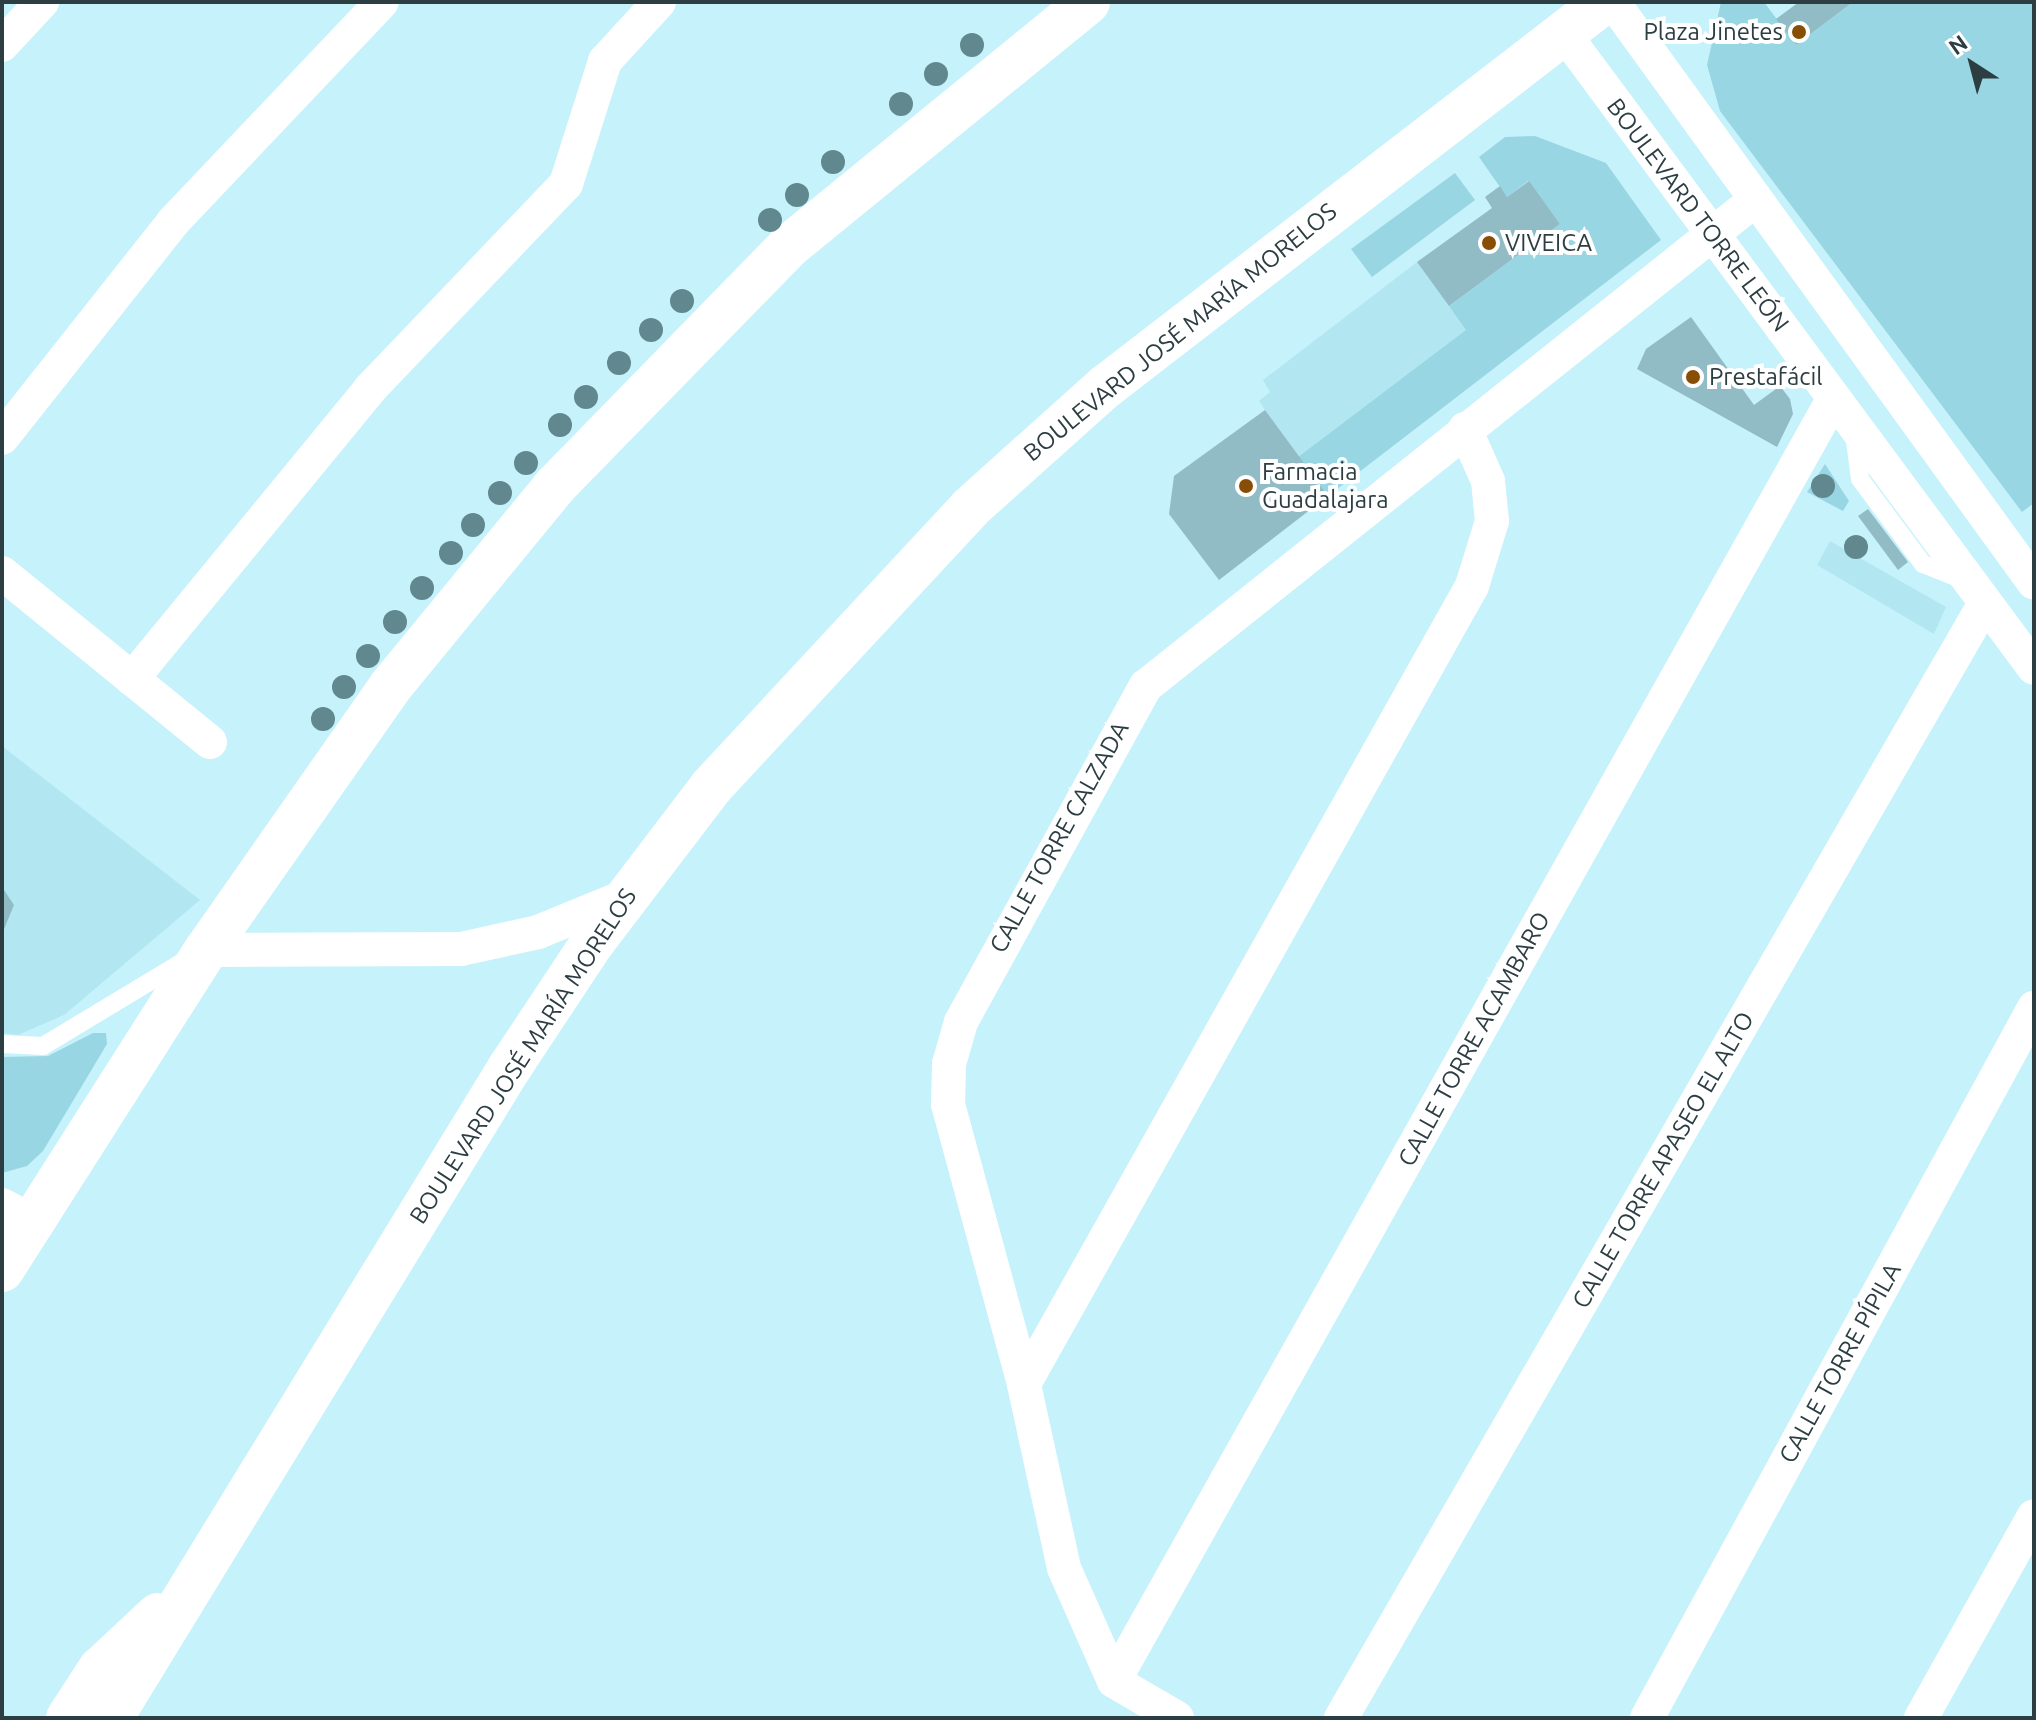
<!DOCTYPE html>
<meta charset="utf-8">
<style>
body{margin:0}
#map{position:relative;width:2036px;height:1720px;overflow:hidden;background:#c6f2fb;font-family:Ubuntu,sans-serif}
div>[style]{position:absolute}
.built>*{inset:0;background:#b2e7f2}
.green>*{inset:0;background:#99d6e4}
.building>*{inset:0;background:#92bcc5}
.lane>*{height:18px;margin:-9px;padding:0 9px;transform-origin:9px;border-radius:9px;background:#fff}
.street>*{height:34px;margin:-17px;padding:0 17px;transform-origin:17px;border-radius:17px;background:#fff}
.secondary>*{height:44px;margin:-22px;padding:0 22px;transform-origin:22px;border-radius:22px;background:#fff}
.trees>*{width:24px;height:24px;margin:-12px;border-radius:50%;background:#61878f}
.dots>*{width:22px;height:22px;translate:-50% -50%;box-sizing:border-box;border:4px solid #fff;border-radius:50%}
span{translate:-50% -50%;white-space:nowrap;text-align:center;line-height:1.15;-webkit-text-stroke:8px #fff;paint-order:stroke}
.poi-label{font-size:24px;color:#2d3e42}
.right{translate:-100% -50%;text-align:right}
.left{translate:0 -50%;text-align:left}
.street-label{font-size:24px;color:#2d3e42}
.frame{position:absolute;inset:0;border:4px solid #2d3e42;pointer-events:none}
.north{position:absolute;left:1932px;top:24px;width:80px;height:80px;-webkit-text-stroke:6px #fff;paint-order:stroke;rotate:324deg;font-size:22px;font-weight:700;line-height:32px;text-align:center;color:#2d3e42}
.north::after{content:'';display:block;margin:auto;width:28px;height:36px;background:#2d3e42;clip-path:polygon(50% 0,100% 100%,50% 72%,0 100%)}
</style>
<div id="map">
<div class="built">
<div style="clip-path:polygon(1417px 262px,1467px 330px,1298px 457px,1259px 401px,1270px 392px,1263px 380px)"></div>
<div style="clip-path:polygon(1830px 541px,1946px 607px,1934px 634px,1817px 565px)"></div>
<div style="clip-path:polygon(2px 746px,200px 900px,64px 1015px,18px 1035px,2px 1033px)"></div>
</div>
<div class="green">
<div style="clip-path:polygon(1721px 2px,1764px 2px,1796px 45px,1853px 2px,2034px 2px,2034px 503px,2022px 512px,1720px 111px,1707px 65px)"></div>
<div style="clip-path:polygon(1535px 136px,1606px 163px,1661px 240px,1328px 496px,1298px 457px,1466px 330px,1449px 306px,1560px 224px,1528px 181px,1507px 197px,1479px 157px,1505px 137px)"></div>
<div style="clip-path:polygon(1455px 173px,1475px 200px,1372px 277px,1351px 249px)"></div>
<div style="clip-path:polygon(1825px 464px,1849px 501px,1843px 511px,1807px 492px)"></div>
<div style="clip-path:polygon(93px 1033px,106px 1033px,107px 1044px,43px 1151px,27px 1166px,2px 1173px,2px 1057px,48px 1056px)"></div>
</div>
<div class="building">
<div style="clip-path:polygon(1799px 2px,1853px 2px,1796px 45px,1776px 19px)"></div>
<div style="clip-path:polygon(1529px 181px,1560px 224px,1449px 306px,1417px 262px,1492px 208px,1485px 197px,1500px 186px,1507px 197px)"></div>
<div style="clip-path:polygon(1691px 317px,1754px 405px,1780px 386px,1790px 399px,1793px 414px,1777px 447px,1637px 369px,1646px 349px)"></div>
<div style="clip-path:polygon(1265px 410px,1328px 496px,1219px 580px,1169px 514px,1174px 476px)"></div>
<div style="clip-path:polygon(1868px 509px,1908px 562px,1898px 570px,1858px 516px)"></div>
<div style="clip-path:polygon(2px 887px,14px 905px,2px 934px)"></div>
</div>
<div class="lane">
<div style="left:1854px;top:433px;width:46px;rotate:82.6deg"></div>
<div style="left:1860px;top:479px;width:106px;rotate:53.5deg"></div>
<div style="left:1923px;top:564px;width:43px;rotate:21.8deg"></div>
<div style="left:2px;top:1044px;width:41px;rotate:2.8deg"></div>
<div style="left:43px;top:1046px;width:174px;rotate:-31.1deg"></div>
</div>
<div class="street">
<div style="left:1613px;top:2px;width:717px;rotate:54.07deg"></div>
<div style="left:1563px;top:32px;width:791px;rotate:53.48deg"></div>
<div style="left:2px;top:45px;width:59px;rotate:-47.1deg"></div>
<div style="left:2px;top:438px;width:275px;rotate:-51.6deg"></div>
<div style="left:173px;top:222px;width:303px;rotate:-46.5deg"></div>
<div style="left:2px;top:573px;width:268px;rotate:39.1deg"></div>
<div style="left:132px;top:679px;width:374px;rotate:-50.6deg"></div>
<div style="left:369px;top:390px;width:285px;rotate:-46.3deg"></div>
<div style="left:566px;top:184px;width:129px;rotate:-72.4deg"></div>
<div style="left:605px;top:61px;width:80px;rotate:-47.5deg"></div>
<div style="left:206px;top:950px;width:255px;rotate:-0.2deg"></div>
<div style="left:461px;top:949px;width:79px;rotate:-12.4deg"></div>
<div style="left:538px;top:932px;width:95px;rotate:-22.2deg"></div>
<div style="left:2px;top:1205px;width:34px;rotate:28deg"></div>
<div style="left:1024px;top:1384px;width:915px;rotate:-60.69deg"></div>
<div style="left:1472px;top:586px;width:68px;rotate:-72.9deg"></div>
<div style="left:1492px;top:521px;width:40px;rotate:-95.7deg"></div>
<div style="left:1488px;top:481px;width:57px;rotate:-113.9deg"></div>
<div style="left:1114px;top:1681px;width:1471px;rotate:-60.7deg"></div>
<div style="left:1177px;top:1718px;width:73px;rotate:-149.6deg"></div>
<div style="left:1114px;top:1681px;width:124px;rotate:-113.9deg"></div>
<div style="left:1064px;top:1568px;width:188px;rotate:-102.3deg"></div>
<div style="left:1024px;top:1384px;width:289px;rotate:-105.2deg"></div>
<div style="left:948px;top:1105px;width:41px;rotate:-88.6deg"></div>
<div style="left:949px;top:1064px;width:44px;rotate:-74.1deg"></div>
<div style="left:961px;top:1022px;width:384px;rotate:-61.2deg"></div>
<div style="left:1146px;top:686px;width:778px;rotate:-38.58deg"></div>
<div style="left:1341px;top:1718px;width:1288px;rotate:-59.99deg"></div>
<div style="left:1647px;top:1718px;width:809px;rotate:-61.41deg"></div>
<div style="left:1921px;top:1718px;width:231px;rotate:-60.8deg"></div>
</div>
<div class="secondary">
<div style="left:2px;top:1270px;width:379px;rotate:-57.5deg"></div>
<div style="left:206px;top:950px;width:321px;rotate:-55deg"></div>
<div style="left:390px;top:687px;width:261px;rotate:-50.6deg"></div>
<div style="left:556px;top:485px;width:332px;rotate:-45.7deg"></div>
<div style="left:788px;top:247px;width:387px;rotate:-39.2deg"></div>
<div style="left:68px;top:1718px;width:59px;rotate:-56.9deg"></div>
<div style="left:100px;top:1669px;width:79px;rotate:-43deg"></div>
<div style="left:111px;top:1718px;width:764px;rotate:-58.5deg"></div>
<div style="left:510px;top:1067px;width:145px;rotate:-56.5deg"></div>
<div style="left:590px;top:946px;width:200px;rotate:-52.7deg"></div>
<div style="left:711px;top:787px;width:381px;rotate:-47.1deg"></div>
<div style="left:970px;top:508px;width:181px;rotate:-41.9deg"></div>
<div style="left:1105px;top:387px;width:630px;rotate:-37.65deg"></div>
</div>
<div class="trees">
<div style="left:972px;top:45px"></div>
<div style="left:936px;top:74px"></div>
<div style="left:901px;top:104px"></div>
<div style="left:833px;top:162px"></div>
<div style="left:797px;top:195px"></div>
<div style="left:770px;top:220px"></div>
<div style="left:682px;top:301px"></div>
<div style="left:651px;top:330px"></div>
<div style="left:619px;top:363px"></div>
<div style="left:586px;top:397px"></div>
<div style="left:560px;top:425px"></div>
<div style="left:526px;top:463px"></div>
<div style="left:1823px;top:486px"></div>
<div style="left:500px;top:493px"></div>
<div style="left:473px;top:525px"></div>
<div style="left:1856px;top:547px"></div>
<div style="left:451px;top:553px"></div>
<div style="left:422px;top:588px"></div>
<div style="left:395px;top:622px"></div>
<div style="left:368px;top:656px"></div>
<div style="left:344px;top:687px"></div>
<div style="left:323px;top:719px"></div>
</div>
<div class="dots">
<div style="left:1799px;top:32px;background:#884e05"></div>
<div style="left:1489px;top:243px;background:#884e05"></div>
<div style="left:1693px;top:377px;background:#884e05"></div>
<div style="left:1246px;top:486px;background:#884e05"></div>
</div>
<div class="poi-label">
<span class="right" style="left:1783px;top:32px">Plaza Jinetes</span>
<span class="left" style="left:1505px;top:243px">VIVEICA</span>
<span class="left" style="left:1709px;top:377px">Prestafácil</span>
<span class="left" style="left:1262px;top:486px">Farmacia<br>Guadalajara</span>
</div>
<div class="street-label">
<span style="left:1698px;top:215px;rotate:53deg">BOULEVARD TORRE LEÓN</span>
<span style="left:1180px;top:332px;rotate:-39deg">BOULEVARD JOSÉ MARÍA MORELOS</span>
<span style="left:1059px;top:837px;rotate:-61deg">CALLE TORRE CALZADA</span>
<span style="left:1474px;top:1039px;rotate:-61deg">CALLE TORRE ACAMBARO</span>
<span style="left:523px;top:1056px;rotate:-57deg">BOULEVARD JOSÉ MARÍA MORELOS</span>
<span style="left:1663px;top:1160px;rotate:-60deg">CALLE TORRE APASEO EL ALTO</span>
<span style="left:1840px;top:1363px;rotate:-61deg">CALLE TORRE PÍPILA</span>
</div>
<div class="frame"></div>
<div class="north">N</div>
</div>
